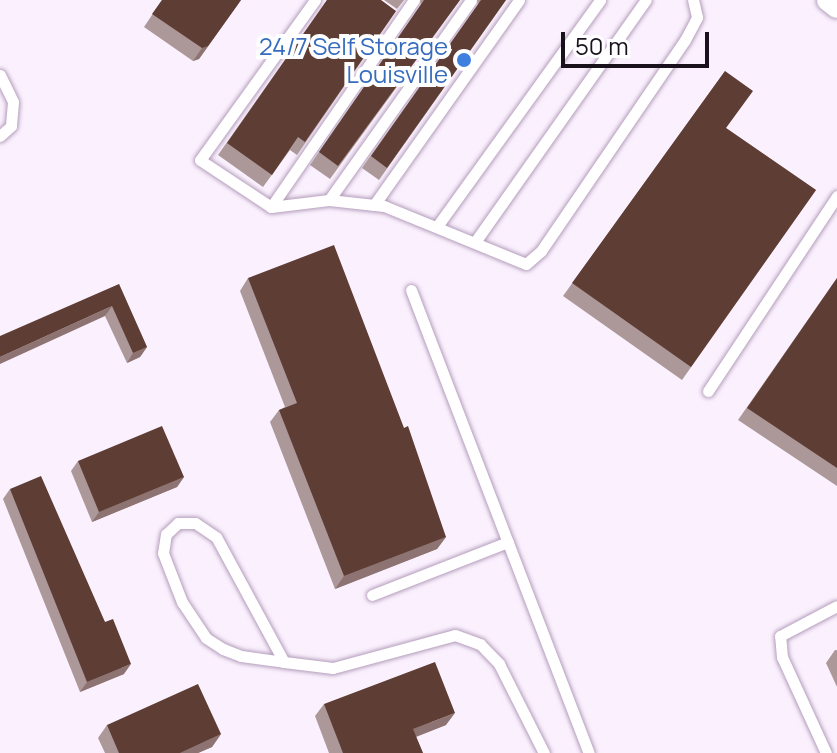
<!DOCTYPE html>
<style>
body{margin:0}
#map{position:relative;width:837px;height:753px;overflow:hidden;background:#fbf1fe;font-family:Manrope,sans-serif}
div>[style]{position:absolute}
.roads{filter:drop-shadow(0 0 2px #b49dbb) drop-shadow(0 0 2px #b49dbb)}
.lane>*{height:11px;margin:-5.5px;padding:0 5.5px;transform-origin:5.5px;border-radius:5.5px;background:#fff}
.street>*{height:22px;margin:-11px;padding:0 11px;transform-origin:11px;border-radius:11px;background:#fff}
.wall>*{inset:0;background:#ac9799}
.shaded-wall>*{inset:0;background:#8d7371}
.building>*{inset:0;background:#5e3d34}
.dots>*{width:22px;height:22px;translate:-50% -50%;box-sizing:border-box;border:4px solid #fff;border-radius:50%}
span{translate:-50% -50%;white-space:nowrap;text-align:center;line-height:1.15;-webkit-text-stroke:8px #fff;paint-order:stroke}
.shop-label{font-size:24px;color:#366cbe}
.right{translate:-100% -50%;text-align:right}
.scale{position:absolute;left:561px;top:32px;width:148px;height:36px;box-sizing:border-box;border:4px solid #19111c;border-top:0;padding-left:10px;font-size:24px;line-height:28px;white-space:nowrap;color:#19111c;-webkit-text-stroke:6px #fff;paint-order:stroke}
</style>
<div id="map">
<div class="roads">
<div class="lane">
<div style="left:315px;top:0;width:197px;rotate:125.7deg"></div>
<div style="left:200px;top:160px;width:85px;rotate:33.5deg"></div>
<div style="left:271px;top:207px;width:252px;rotate:-55.4deg"></div>
<div style="left:0;top:75px;width:30px;rotate:64deg"></div>
<div style="left:13px;top:102px;width:24px;rotate:95deg"></div>
<div style="left:11px;top:126px;width:15px;rotate:138deg"></div>
<div style="left:329px;top:200px;width:245px;rotate:-54.6deg"></div>
<div style="left:374px;top:205px;width:251px;rotate:-54.7deg"></div>
<div style="left:271px;top:207px;width:58px;rotate:-6.9deg"></div>
<div style="left:329px;top:200px;width:55px;rotate:6.2deg"></div>
<div style="left:384px;top:206px;width:153px;rotate:22.2deg"></div>
<div style="left:526px;top:264px;width:20px;rotate:-41deg"></div>
<div style="left:541px;top:251px;width:255px;rotate:-55.7deg"></div>
<div style="left:685px;top:40px;width:26px;rotate:-62deg"></div>
<div style="left:697px;top:17px;width:17px;rotate:-103deg"></div>
<div style="left:438px;top:225px;width:277px;rotate:-54.2deg"></div>
<div style="left:475px;top:242px;width:296px;rotate:-54.8deg"></div>
<div style="left:411px;top:290px;width:496px;rotate:69deg"></div>
<div style="left:708px;top:391px;width:234px;rotate:-56.5deg"></div>
<div style="left:372px;top:595px;width:146px;rotate:-21.3deg"></div>
<div style="left:284px;top:662px;width:142px;rotate:-118.5deg"></div>
<div style="left:216px;top:537px;width:25px;rotate:-146deg"></div>
<div style="left:195px;top:523px;width:17px;rotate:180deg"></div>
<div style="left:178px;top:523px;width:16px;rotate:137deg"></div>
<div style="left:166px;top:534px;width:19px;rotate:99deg"></div>
<div style="left:163px;top:553px;width:53px;rotate:68.8deg"></div>
<div style="left:182px;top:602px;width:43px;rotate:56.3deg"></div>
<div style="left:206px;top:638px;width:20px;rotate:33deg"></div>
<div style="left:223px;top:649px;width:19px;rotate:21deg"></div>
<div style="left:241px;top:656px;width:43px;rotate:7.9deg"></div>
<div style="left:284px;top:662px;width:49px;rotate:7deg"></div>
<div style="left:333px;top:668px;width:126px;rotate:-15.1deg"></div>
<div style="left:455px;top:635px;width:27px;rotate:20deg"></div>
<div style="left:480px;top:644px;width:28px;rotate:46deg"></div>
<div style="left:499px;top:664px;width:100px;rotate:63.2deg"></div>
<div style="left:826px;top:753px;width:106px;rotate:-114.6deg"></div>
<div style="left:782px;top:657px;width:21px;rotate:-95deg"></div>
<div style="left:780px;top:636px;width:64px;rotate:-27.8deg"></div>
</div>
<div class="street">
<div style="left:828px;top:0;width:11px;rotate:38deg"></div>
</div>
</div>
<div class="wall">
<div style="clip-path:polygon(162px 0,241px 0,199px 59px,193px 61px,144px 27px)"></div>
<div style="clip-path:polygon(327px 0,396px 11px,297px 155px,290px 150px,263px 187px,218px 155px)"></div>
<div style="clip-path:polygon(384px 0,404px 0,397px 9px)"></div>
<div style="clip-path:polygon(420px 0,460px 0,330px 179px,310px 165px,421px 5px)"></div>
<div style="clip-path:polygon(477px 0,506px 0,379px 180px,362px 168px,478px 5px)"></div>
<div style="clip-path:polygon(725px 71px,726px 128px,816px 190px,682px 380px,563px 296px)"></div>
<div style="clip-path:polygon(248px 278px,446px 537px,437px 549px,335px 589px,270px 422px,279px 410px,285px 407px,240px 291px)"></div>
<div style="clip-path:polygon(837px 278px,837px 486px,738px 420px)"></div>
<div style="clip-path:polygon(119px 284px,147px 347px,140px 357px,127px 363px,105px 316px)"></div>
<div style="clip-path:polygon(78px 461px,184px 477px,177px 487px,92px 522px,71px 471px)"></div>
<div style="clip-path:polygon(10px 489px,105px 622px,124px 674px,80px 692px,3px 499px)"></div>
<div style="clip-path:polygon(835px 650px,837px 650px,837px 687px,826px 663px)"></div>
<div style="clip-path:polygon(324px 704px,446px 725px,416px 737px,423px 753px,329px 753px,315px 716px)"></div>
<div style="clip-path:polygon(107px 725px,221px 734px,212px 747px,198px 753px,105px 753px,98px 738px)"></div>
</div>
<div class="shaded-wall">
<div style="clip-path:polygon(241px 0,199px 59px,193px 61px,202px 48px)"></div>
<div style="clip-path:polygon(112px 306px,105px 316px,0 364px,0 357px)"></div>
<div style="clip-path:polygon(147px 347px,140px 357px,127px 363px,133px 353px)"></div>
<div style="clip-path:polygon(184px 477px,177px 487px,92px 522px,99px 512px)"></div>
<div style="clip-path:polygon(446px 537px,437px 549px,335px 589px,344px 576px)"></div>
<div style="clip-path:polygon(131px 664px,124px 674px,80px 692px,87px 682px)"></div>
<div style="clip-path:polygon(455px 713px,446px 725px,405px 741px,413px 729px)"></div>
<div style="clip-path:polygon(221px 734px,212px 747px,198px 753px,180px 753px)"></div>
</div>
<div class="building">
<div style="clip-path:polygon(162px 0,241px 0,208px 46px,202px 48px,152px 14px)"></div>
<div style="clip-path:polygon(327px 0,381px 0,396px 11px,305px 142px,298px 137px,272px 175px,227px 143px)"></div>
<div style="clip-path:polygon(424px 0,460px 0,338px 166px,319px 152px)"></div>
<div style="clip-path:polygon(481px 0,506px 0,387px 168px,371px 156px)"></div>
<div style="clip-path:polygon(725px 71px,753px 91px,726px 128px,816px 190px,691px 367px,572px 283px)"></div>
<div style="clip-path:polygon(334px 245px,404px 428px,408px 426px,446px 537px,344px 576px,279px 410px,297px 403px,248px 278px)"></div>
<div style="clip-path:polygon(837px 278px,837px 468px,747px 408px)"></div>
<div style="clip-path:polygon(119px 284px,147px 347px,133px 353px,112px 306px,0 357px,0 336px)"></div>
<div style="clip-path:polygon(162px 426px,184px 477px,99px 512px,78px 461px)"></div>
<div style="clip-path:polygon(41px 476px,105px 622px,113px 619px,131px 664px,87px 682px,10px 489px)"></div>
<div style="clip-path:polygon(435px 662px,455px 713px,413px 729px,423px 753px,343px 753px,324px 704px)"></div>
<div style="clip-path:polygon(198px 684px,221px 734px,180px 753px,119px 753px,107px 725px)"></div>
</div>
<div class="dots">
<div style="left:464px;top:60px;background:#3f7fe0"></div>
</div>
<div class="shop-label">
<span class="right" style="left:448px;top:60px">24/7 Self Storage<br>Louisville</span>
</div>
<div class="scale">50 m</div>
</div>
